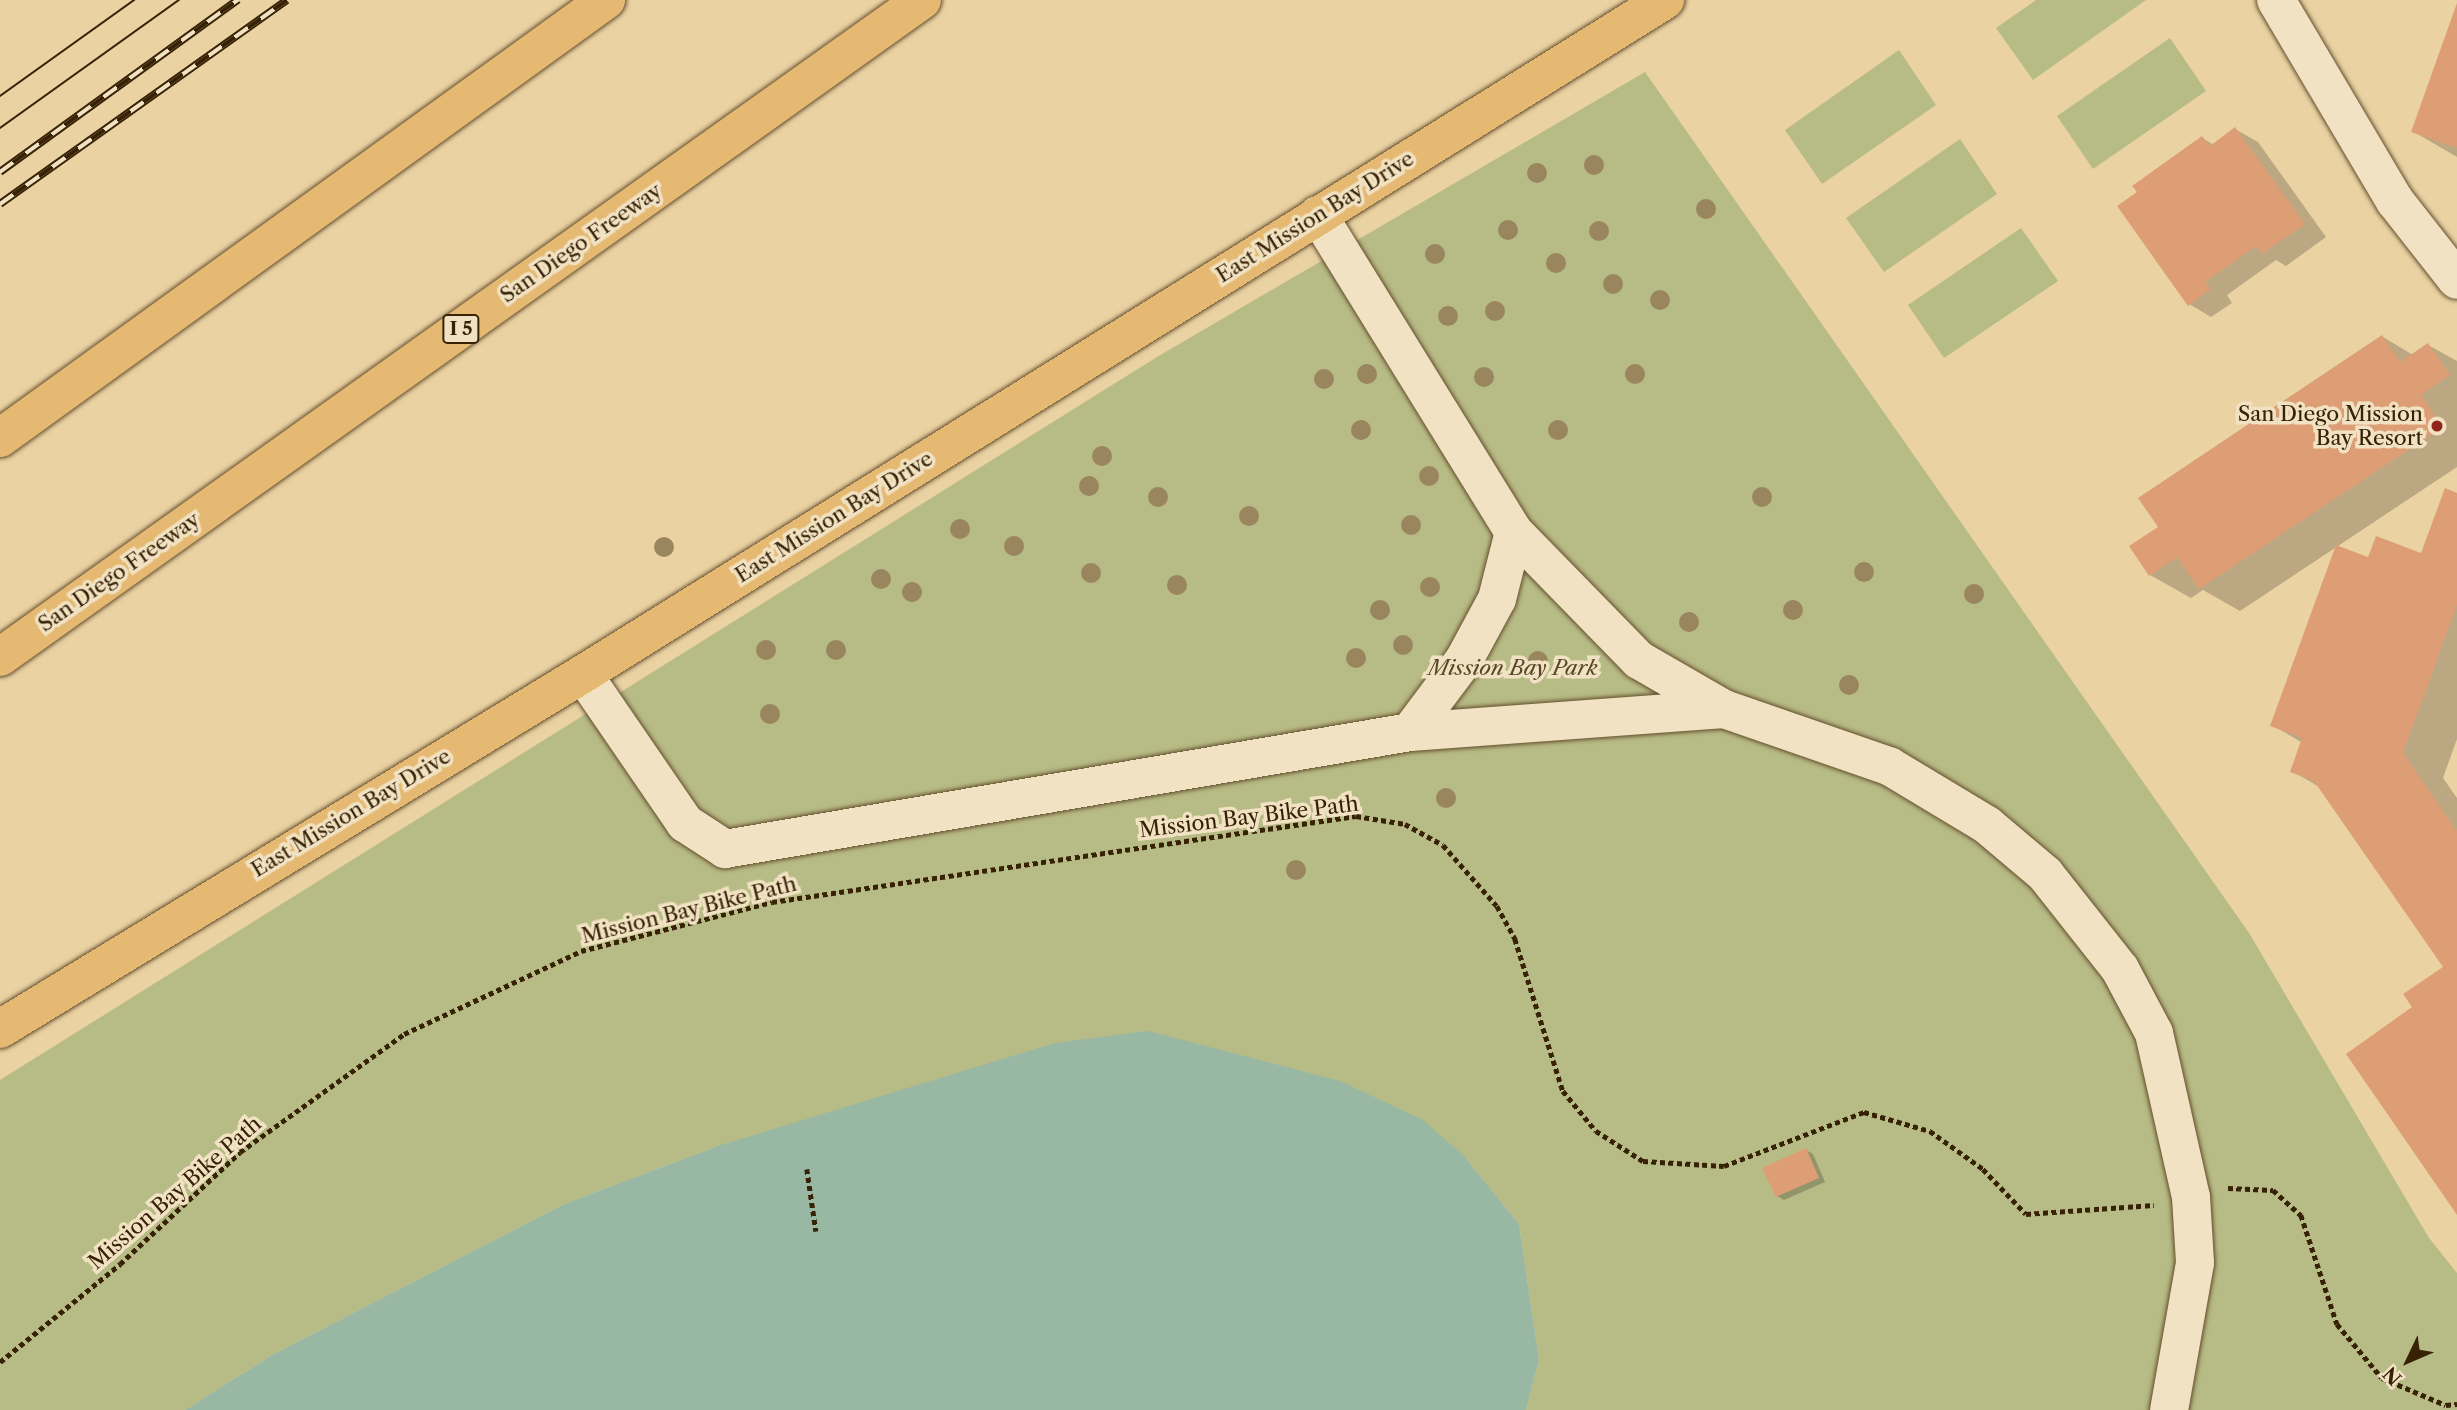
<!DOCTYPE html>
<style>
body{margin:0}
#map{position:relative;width:2457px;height:1410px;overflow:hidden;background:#ead2a3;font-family:"Libre Caslon Text",serif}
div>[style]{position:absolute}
.green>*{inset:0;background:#b7bb85}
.water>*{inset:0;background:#98b8a3}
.shadow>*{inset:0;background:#0003}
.building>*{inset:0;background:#dd9e76}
.path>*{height:4.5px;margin-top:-2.25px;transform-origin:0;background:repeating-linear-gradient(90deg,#372206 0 5px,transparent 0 8.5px)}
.roads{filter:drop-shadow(0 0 2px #644e2d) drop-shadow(0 0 2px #644e2d)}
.minor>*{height:38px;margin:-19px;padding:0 19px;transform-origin:19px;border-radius:19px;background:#f1e2c3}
.major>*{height:38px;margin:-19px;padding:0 19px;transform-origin:19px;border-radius:19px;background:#e5b972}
.highway>*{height:38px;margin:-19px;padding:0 19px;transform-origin:19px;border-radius:19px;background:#e5b972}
.tram>*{height:2px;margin:-1px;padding:0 1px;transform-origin:1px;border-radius:1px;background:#372206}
.rail>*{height:8px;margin-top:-4px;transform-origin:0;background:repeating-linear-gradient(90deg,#f1e2c3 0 16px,#372206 0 32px);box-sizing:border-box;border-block:2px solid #372206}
.trees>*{width:20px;height:20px;margin:-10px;border-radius:50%;background:#99865e}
.dots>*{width:19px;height:19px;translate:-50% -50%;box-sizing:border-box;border:4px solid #f1e2c3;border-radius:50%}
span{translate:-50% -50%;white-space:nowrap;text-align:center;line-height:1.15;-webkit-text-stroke:7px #f1e2c3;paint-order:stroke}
.shield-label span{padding:2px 5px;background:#f1e2c3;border:2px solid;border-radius:5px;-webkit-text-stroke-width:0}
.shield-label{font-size:19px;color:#372206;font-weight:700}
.street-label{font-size:21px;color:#372206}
.poi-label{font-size:21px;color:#372206}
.right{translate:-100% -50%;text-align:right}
.park-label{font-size:21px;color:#574826;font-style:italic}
.north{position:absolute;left:2373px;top:1326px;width:70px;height:70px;-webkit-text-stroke:5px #f1e2c3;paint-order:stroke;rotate:226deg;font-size:19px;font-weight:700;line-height:28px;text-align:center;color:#372206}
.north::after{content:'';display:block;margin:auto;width:24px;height:32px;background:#372206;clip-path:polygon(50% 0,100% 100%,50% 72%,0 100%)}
</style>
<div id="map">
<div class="green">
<div style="clip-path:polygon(2036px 0,2146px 0,2033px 80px,1996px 28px)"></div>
<div style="clip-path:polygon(2170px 38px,2206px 91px,2093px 169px,2057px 116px)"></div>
<div style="clip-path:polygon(1899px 50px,1936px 105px,1822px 184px,1785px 130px)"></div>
<div style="clip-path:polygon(1645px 72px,2249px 933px,2429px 1238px,2457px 1273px,2457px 1410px,1526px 1410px,1539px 1360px,1519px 1224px,1465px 1157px,718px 1146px,564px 1204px,272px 1355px,185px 1410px,0 1410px,0 1080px,1157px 357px)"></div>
<div style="clip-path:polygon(1960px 139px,1997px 194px,1884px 272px,1846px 218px)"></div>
<div style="clip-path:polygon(2021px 228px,2058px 281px,1944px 358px,1908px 305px)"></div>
</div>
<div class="water">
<div style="clip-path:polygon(1148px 1031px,1340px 1081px,1423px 1120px,1465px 1157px,1519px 1224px,1539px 1360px,1526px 1410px,185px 1410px,272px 1355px,564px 1204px,718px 1146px,1055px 1043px)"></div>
</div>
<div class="shadow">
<div style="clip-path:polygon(2457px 7px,2457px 157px,2414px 132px)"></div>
<div style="clip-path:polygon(2235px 129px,2258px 142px,2326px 237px,2286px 266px,2276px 260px,2227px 295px,2232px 303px,2211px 317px,2189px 304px,2139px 193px,2202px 138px,2214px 145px)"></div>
<div style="clip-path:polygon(2383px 337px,2413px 355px,2428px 345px,2457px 361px,2457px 467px,2240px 611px,2203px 590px,2191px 598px,2150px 575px,2160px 527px)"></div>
<div style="clip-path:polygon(2457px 494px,2457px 739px,2443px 778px,2457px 798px,2457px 1212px,2415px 1008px,2446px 967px,2321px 788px,2292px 771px,2303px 743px,2272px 725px,2369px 559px,2423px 555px)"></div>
<div style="clip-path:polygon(1806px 1150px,1813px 1154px,1825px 1182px,1784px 1200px,1777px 1196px)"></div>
</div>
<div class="building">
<div style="clip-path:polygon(2457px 3px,2457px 148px,2411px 132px)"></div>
<div style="clip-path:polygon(2235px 127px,2305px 224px,2262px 254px,2256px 246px,2205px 282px,2211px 289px,2188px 306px,2117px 206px,2137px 192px,2132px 186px,2202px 136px,2210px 146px)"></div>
<div style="clip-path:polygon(2382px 335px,2400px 362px,2428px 343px,2450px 375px,2421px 395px,2443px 427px,2199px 589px,2177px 557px,2149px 576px,2129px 546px,2158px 527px,2138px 498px)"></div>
<div style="clip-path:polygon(2445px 488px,2457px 493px,2457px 605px,2403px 753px,2457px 831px,2457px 1215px,2346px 1054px,2412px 1007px,2403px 994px,2443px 967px,2314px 781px,2290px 772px,2302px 738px,2270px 726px,2336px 545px,2368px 557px,2376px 536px,2421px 553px)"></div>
<div style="clip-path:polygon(1806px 1148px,1819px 1178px,1776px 1197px,1762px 1168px)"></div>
</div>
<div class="path">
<div style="left:807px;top:1169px;width:63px;rotate:81.7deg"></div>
<div style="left:2228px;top:1188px;width:45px;rotate:2.5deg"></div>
<div style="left:2273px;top:1190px;width:38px;rotate:42deg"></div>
<div style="left:2301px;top:1215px;width:115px;rotate:71.7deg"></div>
<div style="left:2337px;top:1324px;width:70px;rotate:50.2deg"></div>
<div style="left:2382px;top:1378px;width:69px;rotate:22.9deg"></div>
<div style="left:2446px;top:1405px;width:11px;rotate:-5deg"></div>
<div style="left:0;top:1362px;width:155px;rotate:-39.2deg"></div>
<div style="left:120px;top:1264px;width:164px;rotate:-43deg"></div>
<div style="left:240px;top:1152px;width:202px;rotate:-35.7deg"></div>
<div style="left:404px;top:1034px;width:195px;rotate:-25.1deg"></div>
<div style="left:581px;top:951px;width:197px;rotate:-14.4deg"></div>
<div style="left:772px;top:902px;width:590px;rotate:-8.38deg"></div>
<div style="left:1356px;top:816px;width:50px;rotate:9.3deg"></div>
<div style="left:1405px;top:824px;width:43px;rotate:28.9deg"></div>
<div style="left:1443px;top:845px;width:81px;rotate:48.5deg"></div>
<div style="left:1497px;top:906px;width:38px;rotate:61deg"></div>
<div style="left:1515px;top:939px;width:159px;rotate:72.5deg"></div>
<div style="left:1563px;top:1091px;width:52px;rotate:50.5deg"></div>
<div style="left:1596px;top:1131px;width:56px;rotate:32.6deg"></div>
<div style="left:1643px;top:1161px;width:81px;rotate:3.5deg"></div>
<div style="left:1724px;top:1166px;width:150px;rotate:-21.1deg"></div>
<div style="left:1864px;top:1112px;width:69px;rotate:16.1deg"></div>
<div style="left:1930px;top:1131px;width:65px;rotate:35.6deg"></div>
<div style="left:1983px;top:1169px;width:62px;rotate:46.3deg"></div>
<div style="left:2026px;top:1214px;width:128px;rotate:-4deg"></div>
</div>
<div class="roads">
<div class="minor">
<div style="left:2276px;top:0;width:234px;rotate:59.4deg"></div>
<div style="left:2395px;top:201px;width:100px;rotate:51.9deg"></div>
<div style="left:1318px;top:215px;width:373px;rotate:58.3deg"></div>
<div style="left:1514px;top:532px;width:179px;rotate:45.7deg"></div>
<div style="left:1639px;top:660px;width:98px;rotate:30deg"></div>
<div style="left:1724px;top:709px;width:175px;rotate:19.1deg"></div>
<div style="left:1889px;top:766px;width:114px;rotate:31deg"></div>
<div style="left:1987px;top:825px;width:76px;rotate:40.2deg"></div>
<div style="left:2045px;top:874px;width:121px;rotate:51.7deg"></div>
<div style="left:2120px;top:969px;width:72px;rotate:62deg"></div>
<div style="left:2154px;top:1033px;width:168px;rotate:77.3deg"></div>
<div style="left:2191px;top:1197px;width:66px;rotate:86.5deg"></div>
<div style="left:2195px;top:1263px;width:149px;rotate:100deg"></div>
<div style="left:583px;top:674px;width:181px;rotate:55.6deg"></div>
<div style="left:685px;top:823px;width:48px;rotate:33deg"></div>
<div style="left:725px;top:849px;width:695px;rotate:-9.69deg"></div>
<div style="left:1410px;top:732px;width:315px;rotate:-4.2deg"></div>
<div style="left:1410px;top:732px;width:90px;rotate:-53.1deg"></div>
<div style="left:1464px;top:660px;width:69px;rotate:-61.6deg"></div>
<div style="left:1497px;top:599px;width:69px;rotate:-75.8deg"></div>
</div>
<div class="major">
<div style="left:0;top:1029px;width:683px;rotate:-31.34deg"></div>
<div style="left:583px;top:674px;width:1275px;rotate:-31.92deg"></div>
</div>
<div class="highway">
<div style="left:0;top:438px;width:748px;rotate:-35.86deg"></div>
<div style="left:0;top:657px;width:1132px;rotate:-35.47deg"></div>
</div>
</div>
<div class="tram">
<div style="left:0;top:96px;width:165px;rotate:-35.6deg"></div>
<div style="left:0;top:128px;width:220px;rotate:-35.6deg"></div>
</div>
<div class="rail">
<div style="left:0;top:172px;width:294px;rotate:-35.9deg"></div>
<div style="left:0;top:204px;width:352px;rotate:-35.4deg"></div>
</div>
<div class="trees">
<div style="left:1594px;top:165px"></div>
<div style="left:1537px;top:173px"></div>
<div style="left:1706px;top:209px"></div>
<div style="left:1508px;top:230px"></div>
<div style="left:1599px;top:231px"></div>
<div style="left:1435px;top:254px"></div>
<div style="left:1556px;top:263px"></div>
<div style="left:1613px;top:284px"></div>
<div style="left:1660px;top:300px"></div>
<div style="left:1495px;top:311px"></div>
<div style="left:1448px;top:316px"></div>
<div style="left:1367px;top:374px"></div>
<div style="left:1635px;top:374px"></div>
<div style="left:1484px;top:377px"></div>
<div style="left:1324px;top:379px"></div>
<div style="left:1361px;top:430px"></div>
<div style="left:1558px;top:430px"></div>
<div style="left:1102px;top:456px"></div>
<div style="left:1429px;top:476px"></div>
<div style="left:1089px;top:486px"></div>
<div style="left:1158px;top:497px"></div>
<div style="left:1762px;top:497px"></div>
<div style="left:1249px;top:516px"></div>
<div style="left:1411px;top:525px"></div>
<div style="left:960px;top:529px"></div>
<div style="left:1014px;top:546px"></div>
<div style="left:664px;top:547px"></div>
<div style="left:1864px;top:572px"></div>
<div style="left:1091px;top:573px"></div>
<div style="left:881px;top:579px"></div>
<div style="left:1177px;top:585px"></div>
<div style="left:1430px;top:587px"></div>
<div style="left:912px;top:592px"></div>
<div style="left:1974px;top:594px"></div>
<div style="left:1380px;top:610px"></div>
<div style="left:1793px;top:610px"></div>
<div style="left:1689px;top:622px"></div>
<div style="left:1403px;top:645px"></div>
<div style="left:766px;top:650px"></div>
<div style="left:836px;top:650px"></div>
<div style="left:1356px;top:658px"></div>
<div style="left:1538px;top:661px"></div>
<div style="left:1849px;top:685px"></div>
<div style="left:770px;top:714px"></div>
<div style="left:1446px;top:798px"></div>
<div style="left:1296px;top:870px"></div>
</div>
<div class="dots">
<div style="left:2437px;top:426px;background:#8f2418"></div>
</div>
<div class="shield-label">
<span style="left:461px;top:329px">I 5</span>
</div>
<div class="street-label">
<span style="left:1315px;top:217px;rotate:-32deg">East Mission Bay Drive</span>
<span style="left:581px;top:243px;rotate:-35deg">San Diego Freeway</span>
<span style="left:834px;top:517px;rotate:-32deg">East Mission Bay Drive</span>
<span style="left:119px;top:572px;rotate:-35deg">San Diego Freeway</span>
<span style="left:351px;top:813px;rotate:-31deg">East Mission Bay Drive</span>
<span style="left:1249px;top:817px;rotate:-7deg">Mission Bay Bike Path</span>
<span style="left:689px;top:910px;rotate:-14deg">Mission Bay Bike Path</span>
<span style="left:175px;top:1193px;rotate:-41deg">Mission Bay Bike Path</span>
</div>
<div class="poi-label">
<span class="right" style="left:2423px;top:426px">San Diego Mission<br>Bay Resort</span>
</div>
<div class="park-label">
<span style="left:1513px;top:668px">Mission Bay Park</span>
</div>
<div class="north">N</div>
</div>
